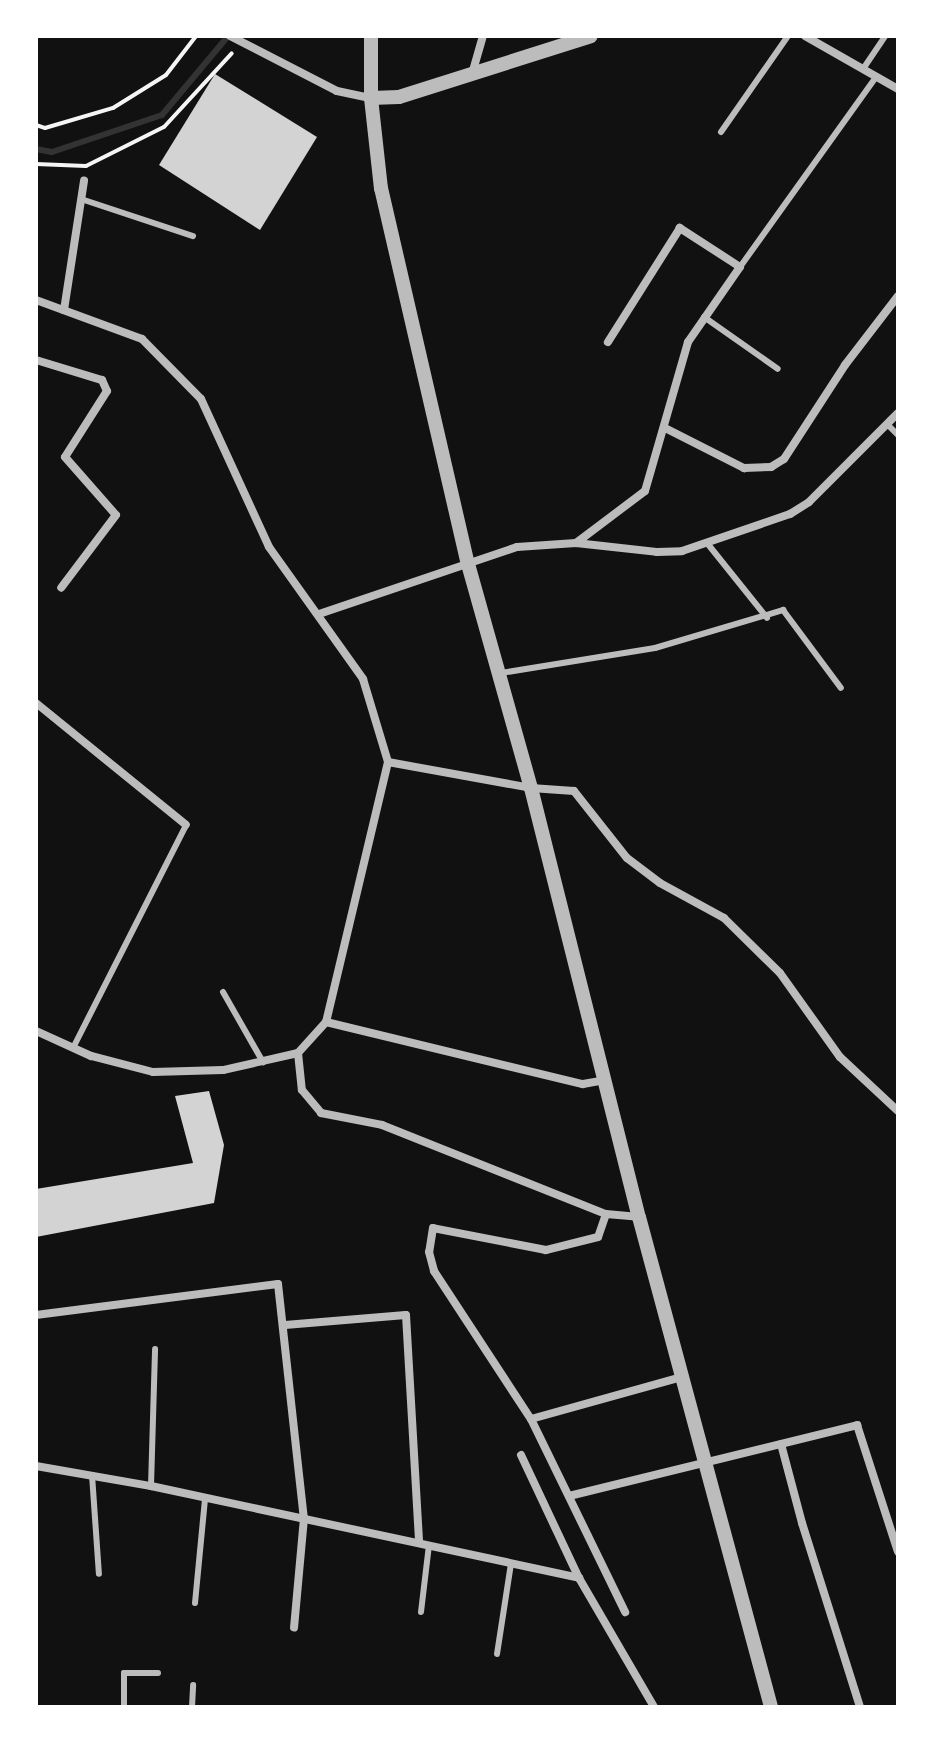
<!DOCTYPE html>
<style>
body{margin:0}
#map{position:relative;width:934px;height:1743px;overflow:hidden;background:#111;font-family:Montserrat,sans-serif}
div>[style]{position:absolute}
.stream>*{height:6px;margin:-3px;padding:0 3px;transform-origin:3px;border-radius:3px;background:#333}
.building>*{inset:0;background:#d3d3d3}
.path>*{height:4px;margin:-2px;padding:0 2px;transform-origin:2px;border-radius:2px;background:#f5f5f5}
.service>*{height:6px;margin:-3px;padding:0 3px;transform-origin:3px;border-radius:3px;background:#bcbcbc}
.minor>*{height:8px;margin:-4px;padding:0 4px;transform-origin:4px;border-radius:4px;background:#bcbcbc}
.tertiary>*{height:14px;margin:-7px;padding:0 7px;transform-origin:7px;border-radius:7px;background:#bcbcbc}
span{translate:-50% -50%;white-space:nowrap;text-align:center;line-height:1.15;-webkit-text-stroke:8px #fff;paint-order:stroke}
.frame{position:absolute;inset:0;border:38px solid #fff;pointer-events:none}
</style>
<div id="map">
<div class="stream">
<div style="left:36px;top:149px;width:16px;rotate:11deg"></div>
<div style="left:52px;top:152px;width:116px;rotate:-18.6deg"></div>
<div style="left:162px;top:115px;width:103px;rotate:-50.1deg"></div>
</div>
<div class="building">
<div style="clip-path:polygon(215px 74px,317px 137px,260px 230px,159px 165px)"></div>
<div style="clip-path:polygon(209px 1091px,224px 1145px,214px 1203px,36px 1237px,36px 1189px,193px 1163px,175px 1096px)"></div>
</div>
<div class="path">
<div style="left:36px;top:125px;width:9px;rotate:18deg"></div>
<div style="left:45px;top:128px;width:71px;rotate:-16.4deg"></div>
<div style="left:113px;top:108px;width:62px;rotate:-31.9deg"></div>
<div style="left:166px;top:75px;width:49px;rotate:-52.4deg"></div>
<div style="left:36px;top:164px;width:50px;rotate:2.3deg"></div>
<div style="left:86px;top:166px;width:87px;rotate:-26.6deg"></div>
<div style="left:164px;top:127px;width:100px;rotate:-47.4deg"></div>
</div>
<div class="service">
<div style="left:863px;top:69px;width:40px;rotate:-56deg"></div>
<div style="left:721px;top:132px;width:117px;rotate:-55.1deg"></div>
<div style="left:81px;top:199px;width:118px;rotate:18.3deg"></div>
<div style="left:740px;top:267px;width:234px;rotate:-54.4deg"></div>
<div style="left:704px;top:317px;width:90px;rotate:35.1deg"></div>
<div style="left:887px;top:424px;width:16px;rotate:45deg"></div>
<div style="left:707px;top:543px;width:96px;rotate:51.3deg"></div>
<div style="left:501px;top:673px;width:156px;rotate:-9.2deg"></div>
<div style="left:655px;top:648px;width:134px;rotate:-16.5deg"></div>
<div style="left:783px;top:610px;width:97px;rotate:53.4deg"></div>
<div style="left:223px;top:992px;width:81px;rotate:60.3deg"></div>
<div style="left:73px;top:1048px;width:250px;rotate:-63.1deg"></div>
<div style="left:92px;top:1475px;width:99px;rotate:86deg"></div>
<div style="left:151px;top:1486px;width:137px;rotate:-88.3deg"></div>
<div style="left:195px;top:1603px;width:104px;rotate:-84.5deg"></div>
<div style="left:421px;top:1612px;width:67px;rotate:-83.2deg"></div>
<div style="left:497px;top:1654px;width:91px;rotate:-81.2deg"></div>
<div style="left:124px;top:1707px;width:34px;rotate:-90deg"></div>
<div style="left:124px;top:1673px;width:34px"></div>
<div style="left:192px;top:1707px;width:22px;rotate:-87deg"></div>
</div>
<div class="minor">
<div style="left:230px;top:36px;width:120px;rotate:27.2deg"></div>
<div style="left:337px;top:91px;width:35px;rotate:12deg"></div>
<div style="left:805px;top:36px;width:107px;rotate:29.7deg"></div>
<div style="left:472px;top:74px;width:40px;rotate:-74deg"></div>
<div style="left:36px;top:300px;width:113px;rotate:20.2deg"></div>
<div style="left:142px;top:339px;width:84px;rotate:45.5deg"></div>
<div style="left:201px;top:399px;width:163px;rotate:65.3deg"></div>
<div style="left:269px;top:547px;width:162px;rotate:54.5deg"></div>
<div style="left:363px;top:679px;width:87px;rotate:73.2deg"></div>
<div style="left:388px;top:762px;width:267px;rotate:103.4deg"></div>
<div style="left:326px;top:1022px;width:42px;rotate:132.1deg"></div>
<div style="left:298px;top:1053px;width:77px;rotate:167.2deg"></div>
<div style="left:223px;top:1070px;width:70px;rotate:178.4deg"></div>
<div style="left:153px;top:1072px;width:64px;rotate:-165.5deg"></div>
<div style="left:91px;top:1056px;width:60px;rotate:-155.6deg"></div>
<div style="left:64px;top:310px;width:131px;rotate:-81.2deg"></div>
<div style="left:36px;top:360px;width:69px;rotate:16.9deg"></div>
<div style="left:102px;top:380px;width:12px;rotate:66deg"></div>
<div style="left:107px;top:391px;width:78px;rotate:122.5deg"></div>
<div style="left:65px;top:457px;width:77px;rotate:48.7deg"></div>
<div style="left:116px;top:515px;width:91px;rotate:127deg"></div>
<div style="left:665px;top:428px;width:89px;rotate:26.9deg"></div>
<div style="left:744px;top:468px;width:27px;rotate:-2deg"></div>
<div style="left:771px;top:467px;width:15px;rotate:-32deg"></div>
<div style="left:784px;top:459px;width:112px;rotate:-57deg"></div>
<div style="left:845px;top:365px;width:87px;rotate:-52.5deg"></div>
<div style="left:576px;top:543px;width:86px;rotate:-37deg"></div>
<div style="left:645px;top:491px;width:155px;rotate:-73.9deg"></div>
<div style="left:688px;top:342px;width:91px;rotate:-55.3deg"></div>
<div style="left:740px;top:267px;width:72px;rotate:-147deg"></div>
<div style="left:680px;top:228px;width:135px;rotate:122.3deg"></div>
<div style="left:319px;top:614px;width:209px;rotate:-18.7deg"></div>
<div style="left:517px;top:547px;width:59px;rotate:-3.9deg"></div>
<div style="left:576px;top:543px;width:81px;rotate:6.3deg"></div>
<div style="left:657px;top:552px;width:25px;rotate:-2deg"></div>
<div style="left:682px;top:551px;width:114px;rotate:-18.9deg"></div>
<div style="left:790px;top:514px;width:22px;rotate:-32deg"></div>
<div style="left:809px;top:502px;width:126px;rotate:-45deg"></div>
<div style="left:36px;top:703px;width:193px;rotate:39.1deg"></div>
<div style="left:388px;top:762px;width:145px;rotate:10.3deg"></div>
<div style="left:531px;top:788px;width:43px;rotate:4deg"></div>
<div style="left:574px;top:791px;width:85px;rotate:51.7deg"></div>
<div style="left:627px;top:858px;width:41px;rotate:37.1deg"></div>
<div style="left:660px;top:883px;width:73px;rotate:28.7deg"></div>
<div style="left:724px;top:918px;width:78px;rotate:44.5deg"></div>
<div style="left:780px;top:973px;width:103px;rotate:54.5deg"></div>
<div style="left:840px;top:1057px;width:79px;rotate:43deg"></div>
<div style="left:326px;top:1022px;width:264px;rotate:13.6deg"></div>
<div style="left:583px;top:1084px;width:22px;rotate:-10deg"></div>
<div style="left:298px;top:1053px;width:37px;rotate:84deg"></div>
<div style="left:302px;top:1090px;width:30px;rotate:50deg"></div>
<div style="left:321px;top:1113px;width:62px;rotate:11.1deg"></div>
<div style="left:382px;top:1125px;width:241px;rotate:21.7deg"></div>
<div style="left:606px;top:1214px;width:33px;rotate:5deg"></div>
<div style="left:606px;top:1214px;width:24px;rotate:109deg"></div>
<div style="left:598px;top:1237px;width:54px;rotate:166deg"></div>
<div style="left:546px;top:1250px;width:115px;rotate:-169deg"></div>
<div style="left:433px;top:1228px;width:24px;rotate:99deg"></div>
<div style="left:429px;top:1252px;width:20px;rotate:75deg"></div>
<div style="left:434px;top:1271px;width:177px;rotate:56.8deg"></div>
<div style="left:531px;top:1419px;width:215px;rotate:64deg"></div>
<div style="left:36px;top:1315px;width:244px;rotate:-7.3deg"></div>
<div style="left:278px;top:1284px;width:235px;rotate:83.7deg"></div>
<div style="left:304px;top:1518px;width:110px;rotate:95.2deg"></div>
<div style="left:285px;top:1325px;width:121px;rotate:-4.7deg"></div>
<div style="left:406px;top:1315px;width:228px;rotate:86.7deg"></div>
<div style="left:531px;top:1419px;width:156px;rotate:-15.6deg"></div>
<div style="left:781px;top:1444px;width:82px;rotate:75.1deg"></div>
<div style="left:802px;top:1523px;width:193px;rotate:72.5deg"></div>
<div style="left:521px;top:1455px;width:136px;rotate:64.8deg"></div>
<div style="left:579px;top:1578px;width:149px;rotate:59.8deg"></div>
<div style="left:36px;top:1466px;width:117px;rotate:9.9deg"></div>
<div style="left:151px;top:1486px;width:438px;rotate:12.1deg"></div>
<div style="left:569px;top:1496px;width:297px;rotate:-13.8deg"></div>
<div style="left:857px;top:1425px;width:133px;rotate:72.1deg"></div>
</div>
<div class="tertiary">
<div style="left:371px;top:36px;width:62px;rotate:90deg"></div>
<div style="left:371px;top:98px;width:91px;rotate:83.7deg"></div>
<div style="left:381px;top:188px;width:386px;rotate:77deg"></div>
<div style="left:468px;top:564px;width:233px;rotate:74.3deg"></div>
<div style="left:531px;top:788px;width:442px;rotate:75.9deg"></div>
<div style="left:639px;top:1217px;width:507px;rotate:74.92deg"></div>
<div style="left:371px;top:98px;width:28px;rotate:-2deg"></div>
<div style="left:399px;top:97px;width:201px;rotate:-17.6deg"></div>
</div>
<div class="frame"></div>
</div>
